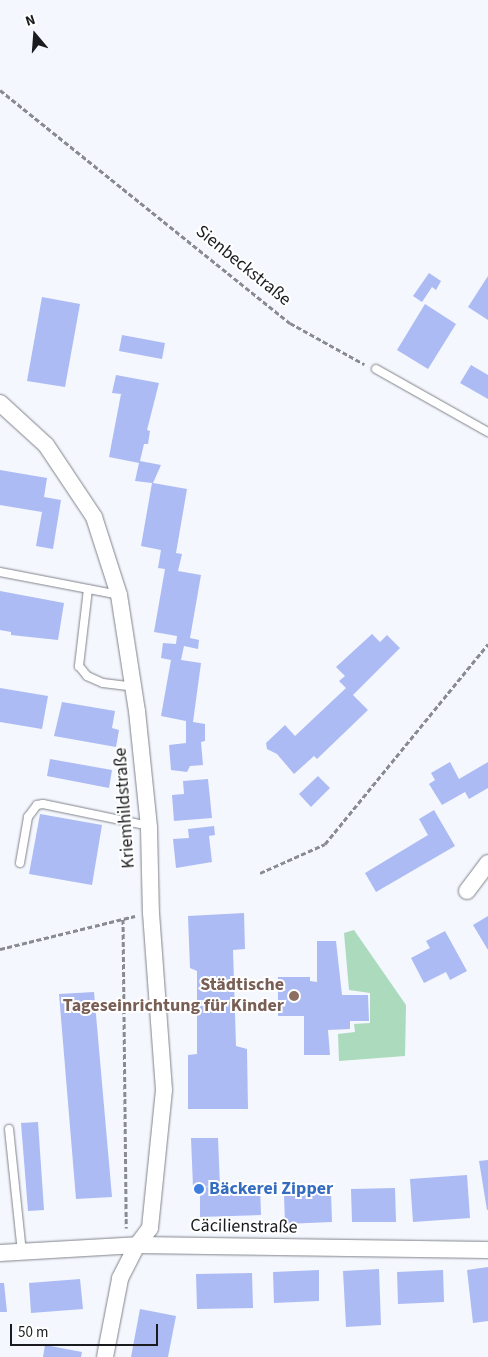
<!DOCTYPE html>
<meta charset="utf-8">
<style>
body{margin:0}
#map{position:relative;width:488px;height:1357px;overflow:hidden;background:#f4f7fe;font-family:"Source Sans 3",sans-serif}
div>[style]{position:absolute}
.green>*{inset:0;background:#abdabc}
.building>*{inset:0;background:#acbbf4}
.path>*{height:3px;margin-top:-1.5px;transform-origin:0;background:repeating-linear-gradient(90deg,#898b90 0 5px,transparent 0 7.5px)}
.roads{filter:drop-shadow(0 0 1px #80838a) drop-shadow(0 0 1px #80838a)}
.lane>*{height:8px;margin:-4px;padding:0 4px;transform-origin:4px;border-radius:4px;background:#fff}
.street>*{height:16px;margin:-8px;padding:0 8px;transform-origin:8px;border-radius:8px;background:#fff}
.dots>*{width:14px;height:14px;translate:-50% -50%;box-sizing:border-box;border:2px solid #fff;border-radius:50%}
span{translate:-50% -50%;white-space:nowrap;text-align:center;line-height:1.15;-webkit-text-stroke:4px #fff;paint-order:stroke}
.street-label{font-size:18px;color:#1a1b1e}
.education-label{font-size:18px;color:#785e54;font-weight:700}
.right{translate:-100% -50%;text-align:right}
.shop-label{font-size:18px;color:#366cbe;font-weight:700}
.left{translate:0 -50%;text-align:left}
.north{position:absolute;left:10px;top:10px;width:50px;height:50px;-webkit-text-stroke:4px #fff;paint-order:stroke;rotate:342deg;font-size:14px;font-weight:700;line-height:20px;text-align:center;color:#1a1b1e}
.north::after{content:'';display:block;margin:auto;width:18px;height:22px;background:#1a1b1e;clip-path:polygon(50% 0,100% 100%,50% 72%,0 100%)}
.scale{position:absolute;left:10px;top:1324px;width:148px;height:22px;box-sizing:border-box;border:2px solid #1a1b1e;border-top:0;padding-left:6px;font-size:15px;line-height:18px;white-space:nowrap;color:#1a1b1e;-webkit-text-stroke:4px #fff;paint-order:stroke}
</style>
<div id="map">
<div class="green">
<div style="clip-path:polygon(354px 930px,406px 1005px,405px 1056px,339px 1061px,338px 1034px,355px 1032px,354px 1024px,370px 1023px,370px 993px,349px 990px,344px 933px)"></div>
</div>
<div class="building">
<div style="clip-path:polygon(429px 273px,441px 281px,436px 290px,432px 287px,422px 302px,413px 296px)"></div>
<div style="clip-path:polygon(488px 276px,488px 320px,468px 307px)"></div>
<div style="clip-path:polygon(42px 297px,80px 304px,65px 387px,27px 381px)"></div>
<div style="clip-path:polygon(425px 304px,456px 324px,428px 369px,397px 350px)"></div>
<div style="clip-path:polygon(122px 335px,165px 343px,162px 359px,119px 351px)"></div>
<div style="clip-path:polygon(471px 365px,488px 375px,488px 399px,460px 383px)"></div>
<div style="clip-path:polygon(116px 375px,159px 383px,147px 430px,150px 431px,148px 444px,144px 444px,140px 461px,161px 465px,153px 483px,187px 489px,176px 553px,182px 554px,178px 571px,201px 575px,190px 638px,199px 640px,198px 649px,184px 646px,181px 660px,201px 663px,193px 722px,205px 724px,205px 741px,201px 742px,203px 765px,190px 766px,187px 772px,171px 770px,169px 745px,186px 743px,186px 721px,161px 716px,171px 660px,161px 658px,163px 643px,176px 644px,177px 636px,154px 632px,165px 569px,158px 568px,161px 550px,141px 546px,152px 483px,135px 481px,139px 463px,109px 457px,121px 394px,130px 395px,112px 393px)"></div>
<div style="clip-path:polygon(0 470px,47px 478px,44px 497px,61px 500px,53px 549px,36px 546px,42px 512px,0 505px)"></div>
<div style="clip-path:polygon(0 591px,64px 603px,58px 640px,11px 635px,11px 632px,0 630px)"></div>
<div style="clip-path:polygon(372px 634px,380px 642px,387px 635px,400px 648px,353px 695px,368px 710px,317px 759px,314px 756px,294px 774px,277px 754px,267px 749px,266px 743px,285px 725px,295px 736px,346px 688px,339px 681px,345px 676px,336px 667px)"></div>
<div style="clip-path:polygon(0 688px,48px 696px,42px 729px,0 722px)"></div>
<div style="clip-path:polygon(62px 702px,115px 711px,112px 728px,119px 730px,116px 747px,54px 736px)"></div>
<div style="clip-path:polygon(50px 759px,112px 770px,109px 788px,47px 776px)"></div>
<div style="clip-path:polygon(450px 762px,459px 779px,488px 762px,488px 788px,469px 799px,465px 792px,442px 805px,429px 784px,435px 780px,431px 773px)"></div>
<div style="clip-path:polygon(318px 776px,330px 788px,311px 807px,299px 794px)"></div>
<div style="clip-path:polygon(208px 779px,212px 818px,174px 821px,172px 795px,184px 794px,183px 781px)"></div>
<div style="clip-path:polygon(434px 810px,455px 846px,376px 892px,365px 873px,428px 835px,419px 819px)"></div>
<div style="clip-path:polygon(40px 814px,102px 825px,92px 885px,29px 874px)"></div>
<div style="clip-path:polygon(214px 826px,215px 835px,209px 836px,212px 862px,176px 868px,173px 839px,189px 838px,188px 829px)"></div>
<div style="clip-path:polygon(244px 913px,245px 949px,233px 950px,236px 1046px,247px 1049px,248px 1109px,188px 1109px,188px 1055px,197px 1054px,197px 971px,190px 968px,188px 916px)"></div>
<div style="clip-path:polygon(488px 916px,488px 950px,473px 925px)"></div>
<div style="clip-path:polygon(445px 931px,467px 971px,450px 980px,446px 972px,424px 983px,411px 958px,430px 948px,426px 941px)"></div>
<div style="clip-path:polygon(317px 941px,336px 941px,342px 995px,368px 995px,369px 1021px,350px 1021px,350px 1029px,328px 1030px,330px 1055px,304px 1055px,304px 1016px,278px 1016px,278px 977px,310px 977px,310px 981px,317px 982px)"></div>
<div style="clip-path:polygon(94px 992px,112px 1197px,76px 1199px,59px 994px)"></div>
<div style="clip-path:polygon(38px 1122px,44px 1210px,28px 1211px,21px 1123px)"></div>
<div style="clip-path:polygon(191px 1138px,218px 1138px,220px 1186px,193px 1187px)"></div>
<div style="clip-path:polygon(488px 1160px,488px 1210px,487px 1210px,479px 1161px)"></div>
<div style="clip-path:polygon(467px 1175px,470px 1218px,413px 1222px,410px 1179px)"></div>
<div style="clip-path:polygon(260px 1186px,261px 1215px,200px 1217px,200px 1187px)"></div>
<div style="clip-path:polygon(395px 1188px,396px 1222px,352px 1222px,351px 1189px)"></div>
<div style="clip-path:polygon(331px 1193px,332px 1222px,285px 1224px,284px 1195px)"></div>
<div style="clip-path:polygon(488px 1267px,488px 1321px,473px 1323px,467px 1270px)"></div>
<div style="clip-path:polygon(379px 1269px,381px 1325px,346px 1327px,343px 1271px)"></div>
<div style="clip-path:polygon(319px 1270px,319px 1301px,274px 1303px,273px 1272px)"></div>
<div style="clip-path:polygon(443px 1270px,444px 1302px,398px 1304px,397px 1272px)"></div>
<div style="clip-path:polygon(252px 1273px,253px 1308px,197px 1309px,196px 1274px)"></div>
<div style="clip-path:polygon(80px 1279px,83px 1309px,31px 1313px,29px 1283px)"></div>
<div style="clip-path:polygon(0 1283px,4px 1283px,7px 1312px,0 1312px)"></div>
<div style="clip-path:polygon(140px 1309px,176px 1316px,168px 1357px,131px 1357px)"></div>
<div style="clip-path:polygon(45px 1345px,82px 1352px,81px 1357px,43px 1357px)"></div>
</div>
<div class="path">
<div style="left:0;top:90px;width:372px;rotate:38.8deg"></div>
<div style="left:290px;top:323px;width:85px;rotate:29deg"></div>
<div style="left:260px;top:873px;width:71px;rotate:-24deg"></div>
<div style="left:325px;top:844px;width:258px;rotate:-50.8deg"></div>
<div style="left:123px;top:919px;width:309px;rotate:89.4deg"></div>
<div style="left:0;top:949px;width:139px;rotate:-13.7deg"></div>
</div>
<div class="roads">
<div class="lane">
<div style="left:376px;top:369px;width:129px;rotate:29.4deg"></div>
<div style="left:0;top:572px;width:121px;rotate:10.9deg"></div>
<div style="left:88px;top:589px;width:78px;rotate:96.7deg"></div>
<div style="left:79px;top:666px;width:13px;rotate:51deg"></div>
<div style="left:87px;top:676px;width:17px;rotate:24deg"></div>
<div style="left:103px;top:683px;width:31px;rotate:7deg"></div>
<div style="left:20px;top:863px;width:47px;rotate:-80.1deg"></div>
<div style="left:28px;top:817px;width:15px;rotate:-53deg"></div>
<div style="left:37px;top:805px;width:6px;rotate:-9deg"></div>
<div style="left:43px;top:804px;width:108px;rotate:11.7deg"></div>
<div style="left:9px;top:1129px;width:124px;rotate:84deg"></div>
</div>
<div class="street">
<div style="left:0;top:403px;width:62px;rotate:42.4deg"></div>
<div style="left:46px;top:445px;width:87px;rotate:56.3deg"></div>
<div style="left:94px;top:517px;width:82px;rotate:72.2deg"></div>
<div style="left:119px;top:595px;width:117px;rotate:81.2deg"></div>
<div style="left:137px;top:711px;width:118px;rotate:84.1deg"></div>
<div style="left:149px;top:828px;width:85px;rotate:88.7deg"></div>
<div style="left:151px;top:913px;width:177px;rotate:85.8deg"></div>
<div style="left:164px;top:1090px;width:139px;rotate:95.8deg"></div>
<div style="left:150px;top:1228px;width:21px;rotate:127deg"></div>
<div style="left:137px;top:1245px;width:38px;rotate:117deg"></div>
<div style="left:120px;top:1279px;width:79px;rotate:100.9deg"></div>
<div style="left:467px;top:891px;width:35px;rotate:-53deg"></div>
<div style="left:0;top:1253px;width:137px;rotate:-3.3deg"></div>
<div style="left:137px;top:1245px;width:351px;rotate:0.8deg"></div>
</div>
</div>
<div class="dots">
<div style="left:294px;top:996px;background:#8d6e63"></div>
<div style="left:199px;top:1189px;background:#3f7fe0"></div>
</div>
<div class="street-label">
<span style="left:243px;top:266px;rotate:39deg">Sienbeckstraße</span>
<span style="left:125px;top:808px;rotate:-94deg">Kriemhildstraße</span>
<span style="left:244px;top:1227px;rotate:1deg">Cäcilienstraße</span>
</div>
<div class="education-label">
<span class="right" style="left:284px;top:996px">Städtische<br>Tageseinrichtung für Kinder</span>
</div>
<div class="shop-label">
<span class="left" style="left:209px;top:1189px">Bäckerei Zipper</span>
</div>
<div class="north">N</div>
<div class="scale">50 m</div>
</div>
